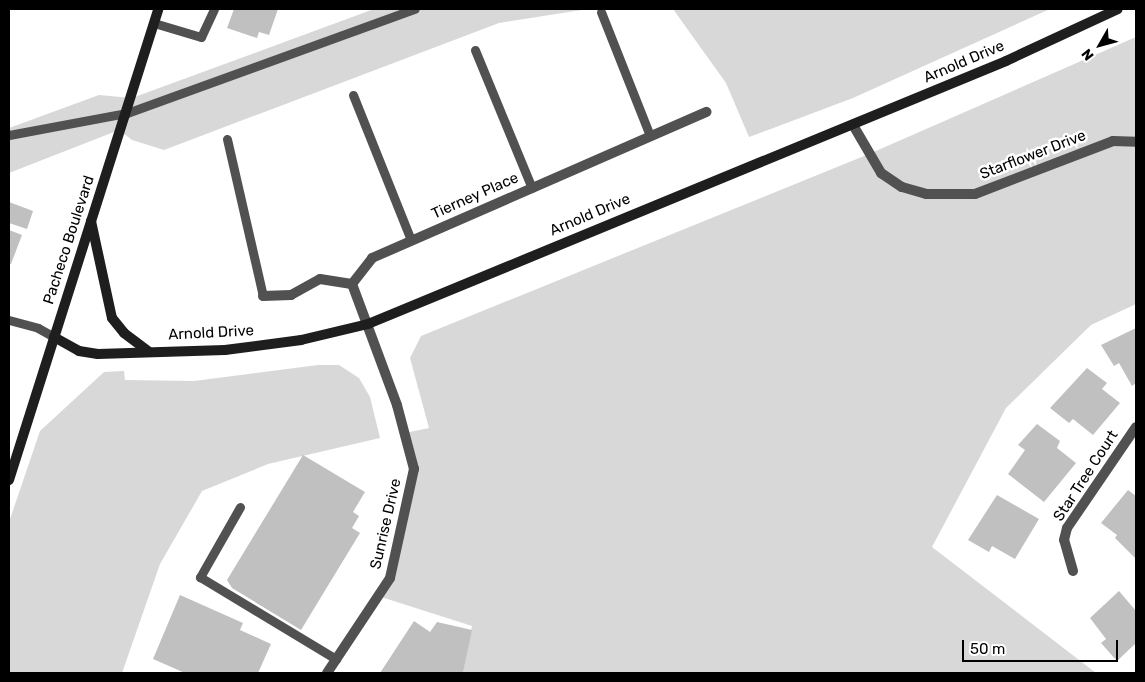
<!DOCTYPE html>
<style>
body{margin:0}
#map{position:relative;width:1145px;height:682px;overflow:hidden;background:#fff;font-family:Rubik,sans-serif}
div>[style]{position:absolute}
.green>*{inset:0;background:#d8d8d8}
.building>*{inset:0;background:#c0c0c0}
.lane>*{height:9px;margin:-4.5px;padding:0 4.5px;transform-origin:4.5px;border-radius:4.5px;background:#515151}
.street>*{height:10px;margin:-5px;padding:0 5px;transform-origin:5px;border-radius:5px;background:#515151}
.secondary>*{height:10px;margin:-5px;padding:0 5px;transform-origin:5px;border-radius:5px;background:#1e1e1e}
span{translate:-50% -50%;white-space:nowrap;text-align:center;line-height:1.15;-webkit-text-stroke:5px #fff;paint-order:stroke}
.street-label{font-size:15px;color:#000}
.frame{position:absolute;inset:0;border:10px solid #000;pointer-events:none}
.north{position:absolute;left:1075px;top:20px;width:50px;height:50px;-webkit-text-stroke:4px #fff;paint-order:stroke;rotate:232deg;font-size:14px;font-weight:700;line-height:20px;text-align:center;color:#000}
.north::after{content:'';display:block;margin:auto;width:18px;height:22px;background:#000;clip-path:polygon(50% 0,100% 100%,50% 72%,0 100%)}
.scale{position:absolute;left:962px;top:640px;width:156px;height:22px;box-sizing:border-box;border:2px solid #000;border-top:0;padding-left:6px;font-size:15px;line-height:18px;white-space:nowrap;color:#000;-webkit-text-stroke:4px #fff;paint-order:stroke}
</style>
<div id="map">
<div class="green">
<div style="clip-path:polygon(374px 9px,588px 9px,499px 23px,164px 150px,132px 140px,119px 130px,9px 173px,9px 128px,99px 95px,132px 98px)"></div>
<div style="clip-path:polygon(673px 9px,1050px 9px,853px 98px,749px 137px,726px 83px)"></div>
<div style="clip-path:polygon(1136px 37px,1136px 304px,1091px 325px,1006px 408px,932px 547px,1096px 673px,463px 673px,472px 626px,378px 596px,390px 578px,414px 469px,405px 433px,429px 428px,410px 358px,421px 336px,869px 154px)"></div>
<div style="clip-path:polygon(318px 365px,339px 365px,359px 378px,370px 397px,380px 438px,268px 464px,202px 491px,160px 564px,122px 673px,9px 673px,9px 522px,40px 431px,104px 372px,124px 371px,125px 380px,194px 381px)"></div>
</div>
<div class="building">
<div style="clip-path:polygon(234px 9px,278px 9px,269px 35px,259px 32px,257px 38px,227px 28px)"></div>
<div style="clip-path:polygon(9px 202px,33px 211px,27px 229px,9px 223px)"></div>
<div style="clip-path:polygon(9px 230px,22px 235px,11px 264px,9px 263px)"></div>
<div style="clip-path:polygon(1136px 328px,1136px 383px,1132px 386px,1119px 363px,1114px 366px,1101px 345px)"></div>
<div style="clip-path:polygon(1087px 368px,1107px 383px,1102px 389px,1120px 403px,1093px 435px,1073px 419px,1069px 423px,1050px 408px)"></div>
<div style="clip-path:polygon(1037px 424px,1060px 441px,1057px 448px,1076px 463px,1044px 502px,1008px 474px,1025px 450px,1018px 445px)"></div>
<div style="clip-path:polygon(303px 455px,365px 492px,353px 512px,359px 516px,352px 528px,360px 533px,301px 630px,232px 588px,227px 580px)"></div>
<div style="clip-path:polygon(1128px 490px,1136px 496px,1136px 559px,1115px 538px,1117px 535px,1101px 523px)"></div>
<div style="clip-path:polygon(997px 495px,1039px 519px,1015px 559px,992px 546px,989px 552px,968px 540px)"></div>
<div style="clip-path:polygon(1119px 591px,1136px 611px,1136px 643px,1117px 661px,1101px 643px,1106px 639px,1090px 618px)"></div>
<div style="clip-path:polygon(180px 595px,243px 623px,240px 630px,271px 644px,258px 673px,185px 673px,153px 659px)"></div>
<div style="clip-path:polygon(414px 621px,430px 632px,437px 622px,472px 630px,463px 673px,380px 673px)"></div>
</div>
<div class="lane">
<div style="left:601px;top:12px;width:133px;rotate:68.4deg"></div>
<div style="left:154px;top:23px;width:49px;rotate:16.6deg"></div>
<div style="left:201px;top:37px;width:31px;rotate:-65deg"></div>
<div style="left:475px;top:50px;width:149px;rotate:67.6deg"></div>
<div style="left:353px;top:95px;width:156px;rotate:68.2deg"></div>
<div style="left:9px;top:135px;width:120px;rotate:-10.6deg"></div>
<div style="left:127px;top:113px;width:306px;rotate:-19.9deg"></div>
<div style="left:227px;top:139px;width:161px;rotate:77.1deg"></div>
<div style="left:9px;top:320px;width:30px;rotate:15deg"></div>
<div style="left:38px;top:328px;width:18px;rotate:29deg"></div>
<div style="left:240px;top:507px;width:81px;rotate:119.7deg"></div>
<div style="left:200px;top:577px;width:159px;rotate:31.1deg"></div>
</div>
<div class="street">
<div style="left:853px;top:125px;width:56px;rotate:59.7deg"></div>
<div style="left:881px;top:173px;width:25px;rotate:34deg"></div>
<div style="left:902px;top:187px;width:25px;rotate:16deg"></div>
<div style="left:926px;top:194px;width:49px"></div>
<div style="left:975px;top:194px;width:148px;rotate:-21deg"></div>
<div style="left:1113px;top:141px;width:23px;rotate:2deg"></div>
<div style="left:263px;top:296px;width:28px;rotate:-2deg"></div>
<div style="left:291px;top:295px;width:33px;rotate:-29deg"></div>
<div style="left:320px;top:279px;width:32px;rotate:9deg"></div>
<div style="left:352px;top:284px;width:33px;rotate:-52deg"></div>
<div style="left:372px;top:258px;width:365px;rotate:-23.6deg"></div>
<div style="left:1073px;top:571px;width:32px;rotate:-106deg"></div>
<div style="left:1064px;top:540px;width:12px;rotate:-76deg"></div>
<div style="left:1067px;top:528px;width:122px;rotate:-55.7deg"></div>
<div style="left:327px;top:673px;width:114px;rotate:-56.4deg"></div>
<div style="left:390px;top:578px;width:112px;rotate:-77.6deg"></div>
<div style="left:414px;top:469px;width:66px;rotate:-104.9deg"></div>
<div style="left:397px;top:405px;width:129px;rotate:-110.4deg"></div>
</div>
<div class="secondary">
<div style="left:91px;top:221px;width:99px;rotate:77.8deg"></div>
<div style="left:112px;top:318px;width:19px;rotate:51deg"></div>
<div style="left:124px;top:333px;width:30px;rotate:37deg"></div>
<div style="left:54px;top:337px;width:29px;rotate:29deg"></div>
<div style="left:79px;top:351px;width:19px;rotate:9deg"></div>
<div style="left:98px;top:354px;width:127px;rotate:-1.8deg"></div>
<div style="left:225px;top:350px;width:77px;rotate:-7.5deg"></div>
<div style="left:301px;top:340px;width:69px;rotate:-13.4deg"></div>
<div style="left:368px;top:324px;width:690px;rotate:-22.4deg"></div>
<div style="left:1006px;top:61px;width:123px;rotate:-24.9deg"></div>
<div style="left:9px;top:480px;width:494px;rotate:-72.4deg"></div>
</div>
<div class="street-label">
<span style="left:964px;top:62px;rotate:-23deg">Arnold Drive</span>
<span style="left:1033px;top:155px;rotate:-21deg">Starflower Drive</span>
<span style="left:475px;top:196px;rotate:-24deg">Tierney Place</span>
<span style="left:590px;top:215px;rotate:-23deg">Arnold Drive</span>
<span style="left:69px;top:240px;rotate:-72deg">Pacheco Boulevard</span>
<span style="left:211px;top:333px;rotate:-3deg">Arnold Drive</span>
<span style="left:1086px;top:476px;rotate:-57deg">Star Tree Court</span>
<span style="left:386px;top:524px;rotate:-77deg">Sunrise Drive</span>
</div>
<div class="frame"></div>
<div class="north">N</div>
<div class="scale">50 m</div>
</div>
